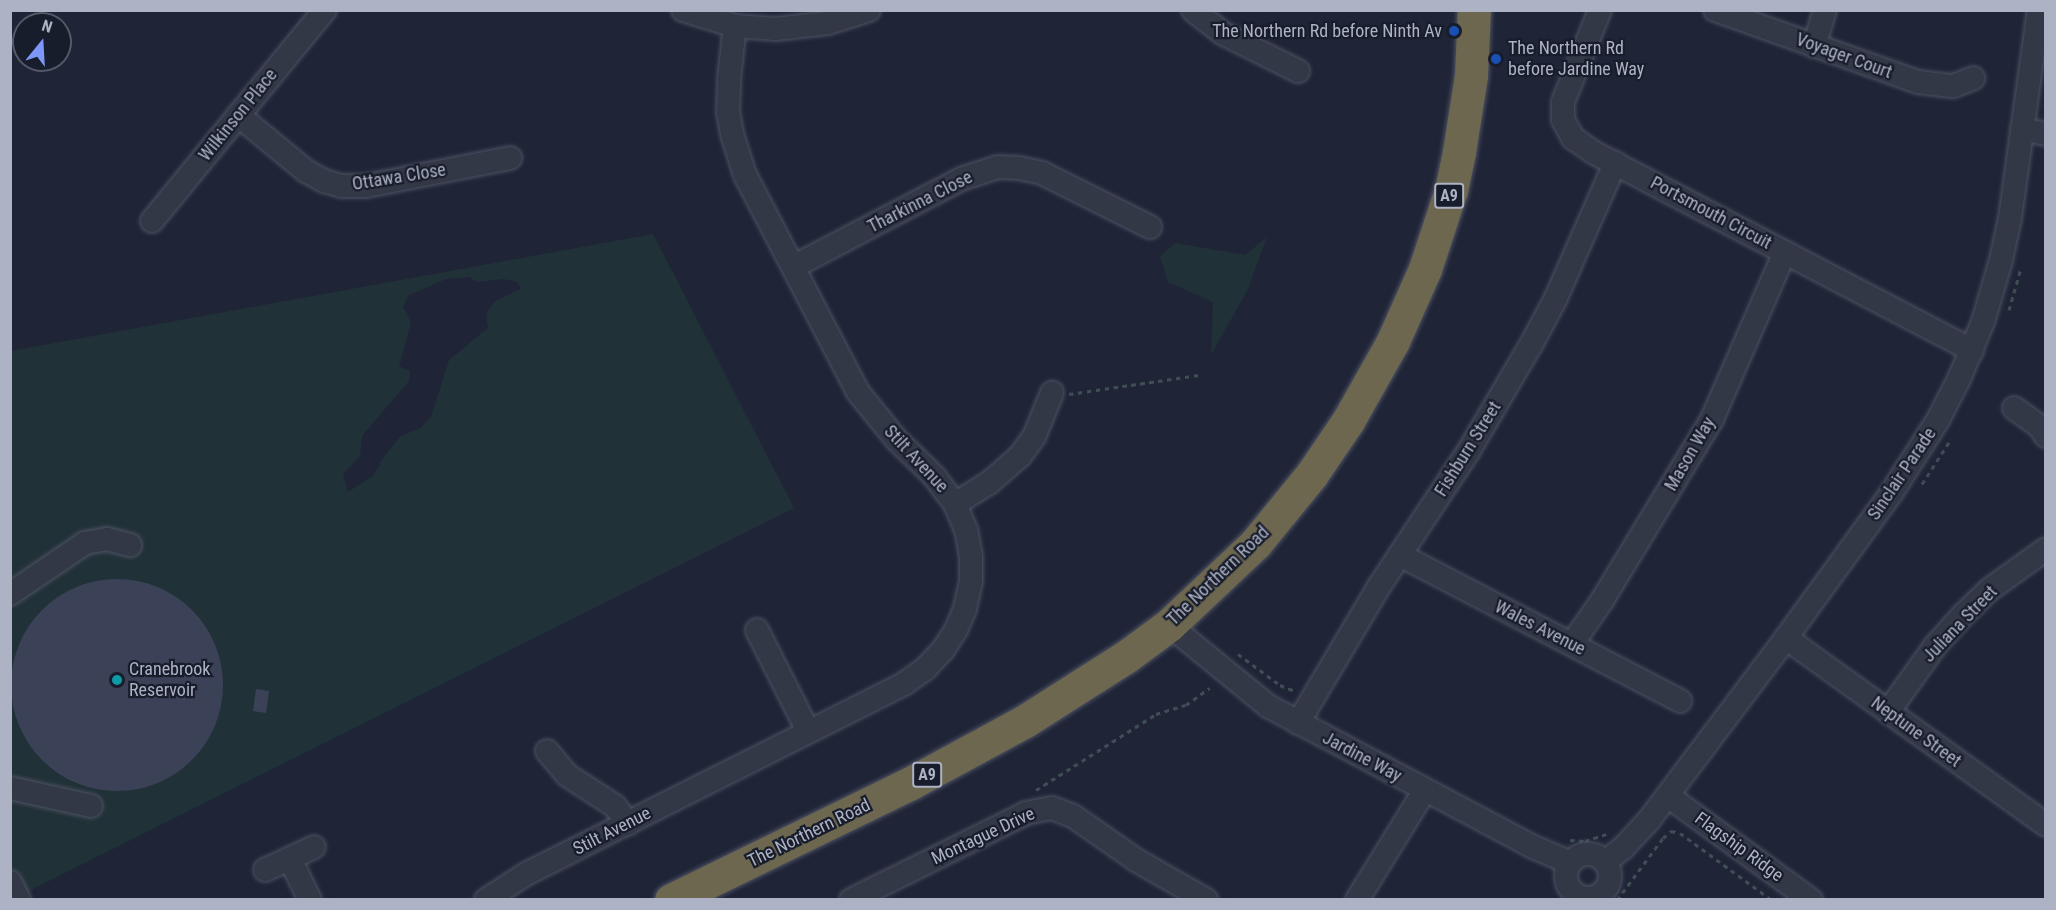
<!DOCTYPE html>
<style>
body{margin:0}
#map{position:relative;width:2056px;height:910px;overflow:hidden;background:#1f2537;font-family:"Roboto Condensed",sans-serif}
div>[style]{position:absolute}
.green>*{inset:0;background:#213138}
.building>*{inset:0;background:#3b4257}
.round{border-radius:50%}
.path>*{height:3px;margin-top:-1.5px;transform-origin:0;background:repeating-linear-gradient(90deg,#3f4e55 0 4.5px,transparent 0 9px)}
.roads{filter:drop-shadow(0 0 2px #4d5262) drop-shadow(0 0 2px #4d5262)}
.minor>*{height:22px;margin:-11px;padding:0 11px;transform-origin:11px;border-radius:11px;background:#333847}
.minor>.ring{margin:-11px;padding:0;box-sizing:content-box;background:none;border:22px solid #333847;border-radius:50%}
.highway>*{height:33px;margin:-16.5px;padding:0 16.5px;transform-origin:16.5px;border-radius:16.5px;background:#6d6750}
.dots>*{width:16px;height:16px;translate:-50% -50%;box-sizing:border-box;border:3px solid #181d2c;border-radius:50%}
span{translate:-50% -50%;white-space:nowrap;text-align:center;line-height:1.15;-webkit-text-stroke:4.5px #181d2c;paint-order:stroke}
.shield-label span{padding:2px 4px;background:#181d2c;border:2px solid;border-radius:4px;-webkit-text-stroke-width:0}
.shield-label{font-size:16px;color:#adb2c4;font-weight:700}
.poi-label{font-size:18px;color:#adb2c4}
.right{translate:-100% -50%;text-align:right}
.left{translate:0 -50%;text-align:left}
.street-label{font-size:18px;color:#adb2c4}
.frame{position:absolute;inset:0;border:12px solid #adb2c4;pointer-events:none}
.north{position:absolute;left:12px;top:12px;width:60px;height:60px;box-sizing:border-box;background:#181d2c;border:2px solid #545969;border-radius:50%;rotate:18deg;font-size:16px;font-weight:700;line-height:24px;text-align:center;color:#adb2c4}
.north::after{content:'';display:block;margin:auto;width:21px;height:27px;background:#7d97f9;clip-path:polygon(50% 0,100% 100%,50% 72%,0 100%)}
</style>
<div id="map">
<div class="green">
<div style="clip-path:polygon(evenodd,653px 234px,794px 508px,11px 900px,11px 351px,653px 234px,469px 277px,477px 282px,504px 279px,517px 282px,521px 289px,495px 301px,486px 314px,488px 328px,449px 360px,431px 417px,421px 428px,401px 436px,385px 455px,373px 476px,348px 492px,343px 474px,360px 456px,362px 436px,409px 381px,410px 371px,399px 366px,411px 322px,403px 307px,409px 295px,446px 279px,469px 277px)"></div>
<div style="clip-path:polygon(1267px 237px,1247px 291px,1211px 355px,1213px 302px,1168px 282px,1160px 256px,1175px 243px,1245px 255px)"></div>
</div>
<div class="building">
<div class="round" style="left:11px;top:579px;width:212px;height:212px"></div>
<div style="clip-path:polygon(256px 689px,269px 691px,266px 713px,253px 711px)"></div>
</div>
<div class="path">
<div style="left:2009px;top:310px;width:44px;rotate:-74.1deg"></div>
<div style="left:1069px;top:394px;width:131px;rotate:-8.3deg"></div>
<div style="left:1922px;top:484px;width:54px;rotate:-57.2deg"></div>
<div style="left:1238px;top:654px;width:52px;rotate:36.4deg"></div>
<div style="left:1280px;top:685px;width:16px;rotate:22deg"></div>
<div style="left:1036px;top:790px;width:142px;rotate:-32.3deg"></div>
<div style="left:1156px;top:714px;width:31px;rotate:-17deg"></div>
<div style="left:1186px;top:705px;width:29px;rotate:-36deg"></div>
<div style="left:1570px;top:840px;width:15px;rotate:4deg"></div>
<div style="left:1585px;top:841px;width:23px;rotate:-18deg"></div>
<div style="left:1617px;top:900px;width:77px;rotate:-53.4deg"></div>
<div style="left:1663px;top:838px;width:11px;rotate:-41deg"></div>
<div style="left:1671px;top:831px;width:9px;rotate:13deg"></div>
<div style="left:1680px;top:833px;width:114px;rotate:36.1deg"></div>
</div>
<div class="roads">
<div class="minor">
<div style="left:683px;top:10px;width:54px;rotate:17.1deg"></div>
<div style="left:735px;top:26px;width:41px;rotate:4.2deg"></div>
<div style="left:776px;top:29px;width:52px;rotate:-6.6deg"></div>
<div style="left:828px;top:23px;width:43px;rotate:-17.6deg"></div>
<div style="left:1193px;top:10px;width:39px;rotate:38deg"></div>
<div style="left:1224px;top:34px;width:83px;rotate:26.6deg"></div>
<div style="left:1600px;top:10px;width:99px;rotate:111.9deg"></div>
<div style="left:1563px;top:102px;width:18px;rotate:90deg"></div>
<div style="left:1563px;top:120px;width:21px;rotate:61deg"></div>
<div style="left:1573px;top:138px;width:24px;rotate:35deg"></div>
<div style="left:1593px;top:152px;width:428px;rotate:27.6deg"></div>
<div style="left:1715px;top:10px;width:215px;rotate:19.5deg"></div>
<div style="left:1918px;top:82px;width:35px;rotate:7deg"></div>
<div style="left:1953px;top:86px;width:22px;rotate:-21deg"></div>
<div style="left:1814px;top:46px;width:38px;rotate:-73deg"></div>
<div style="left:238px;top:115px;width:88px;rotate:39.5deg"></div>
<div style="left:306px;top:171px;width:21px;rotate:29deg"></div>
<div style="left:324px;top:181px;width:19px;rotate:16deg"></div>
<div style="left:342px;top:186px;width:24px"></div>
<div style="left:366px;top:186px;width:147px;rotate:-11deg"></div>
<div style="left:2022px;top:129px;width:25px;rotate:12deg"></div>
<div style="left:152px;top:221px;width:273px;rotate:-50.7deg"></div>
<div style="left:793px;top:267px;width:190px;rotate:-27.6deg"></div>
<div style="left:961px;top:179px;width:39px;rotate:-18deg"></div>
<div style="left:998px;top:167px;width:21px;rotate:3deg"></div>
<div style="left:1019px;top:168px;width:24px;rotate:12deg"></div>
<div style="left:1042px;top:173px;width:121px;rotate:26.6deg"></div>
<div style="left:2014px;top:408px;width:31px;rotate:36deg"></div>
<div style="left:2039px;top:426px;width:12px;rotate:55deg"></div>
<div style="left:955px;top:504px;width:40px;rotate:-32deg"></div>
<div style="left:989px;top:483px;width:41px;rotate:-41.1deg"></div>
<div style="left:1020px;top:456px;width:24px;rotate:-54deg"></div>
<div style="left:1034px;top:437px;width:48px;rotate:-67.8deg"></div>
<div style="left:1400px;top:555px;width:316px;rotate:27.5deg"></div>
<div style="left:10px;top:594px;width:91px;rotate:-34.2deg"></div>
<div style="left:85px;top:543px;width:22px;rotate:-10deg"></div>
<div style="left:107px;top:539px;width:24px;rotate:15deg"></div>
<div style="left:1169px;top:625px;width:128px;rotate:39.3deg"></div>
<div style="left:1268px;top:706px;width:298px;rotate:28deg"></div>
<div style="left:1531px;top:846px;width:43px;rotate:23deg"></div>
<div style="left:757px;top:630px;width:113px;rotate:63.2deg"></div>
<div style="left:1786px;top:638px;width:320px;rotate:35.7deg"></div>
<div style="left:1572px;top:644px;width:55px;rotate:-55.4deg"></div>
<div style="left:1603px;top:599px;width:210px;rotate:-58.8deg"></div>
<div style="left:1712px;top:419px;width:182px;rotate:-66.4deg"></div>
<div style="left:1888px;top:712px;width:81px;rotate:-54.5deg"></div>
<div style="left:1935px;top:646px;width:40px;rotate:-48deg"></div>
<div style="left:1962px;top:616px;width:37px;rotate:-44deg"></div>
<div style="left:1989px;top:590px;width:70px;rotate:-35.7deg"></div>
<div style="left:1298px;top:723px;width:157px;rotate:-59.3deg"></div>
<div style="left:1378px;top:588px;width:163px;rotate:-56.5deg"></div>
<div style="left:1468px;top:452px;width:126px;rotate:-59.6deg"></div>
<div style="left:1532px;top:343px;width:49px;rotate:-61.9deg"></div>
<div style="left:1555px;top:300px;width:150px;rotate:-66.3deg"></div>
<div style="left:547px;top:751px;width:31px;rotate:50deg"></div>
<div style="left:567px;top:775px;width:57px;rotate:32.9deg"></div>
<div style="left:615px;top:806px;width:22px;rotate:54deg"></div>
<div style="left:10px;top:788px;width:83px;rotate:12.5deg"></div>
<div style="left:1668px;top:796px;width:177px;rotate:36deg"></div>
<div class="ring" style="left:1566px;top:854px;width:22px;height:22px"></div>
<div style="left:290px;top:859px;width:46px;rotate:64deg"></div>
<div style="left:1605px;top:862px;width:23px;rotate:-38deg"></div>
<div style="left:1623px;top:848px;width:38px;rotate:-47deg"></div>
<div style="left:1649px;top:820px;width:228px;rotate:-53deg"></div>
<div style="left:1786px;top:638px;width:177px;rotate:-54deg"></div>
<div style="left:1890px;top:495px;width:89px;rotate:-57.4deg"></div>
<div style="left:1938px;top:420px;width:46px;rotate:-62.9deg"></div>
<div style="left:1959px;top:379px;width:62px;rotate:-67.2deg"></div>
<div style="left:1983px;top:322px;width:65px;rotate:-73.8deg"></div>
<div style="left:2001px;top:260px;width:43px;rotate:-77.9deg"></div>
<div style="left:2010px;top:218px;width:210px;rotate:-82.1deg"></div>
<div style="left:265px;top:870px;width:54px;rotate:-25.1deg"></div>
<div style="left:10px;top:882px;width:20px;rotate:63deg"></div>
<div style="left:486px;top:900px;width:48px;rotate:-33deg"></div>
<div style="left:526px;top:874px;width:424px;rotate:-26.7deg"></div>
<div style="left:905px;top:683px;width:24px;rotate:-35deg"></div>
<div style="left:925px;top:669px;width:26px;rotate:-47deg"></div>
<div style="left:943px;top:650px;width:24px;rotate:-57deg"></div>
<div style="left:956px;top:630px;width:23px;rotate:-67deg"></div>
<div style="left:965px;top:609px;width:29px;rotate:-78deg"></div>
<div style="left:971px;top:581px;width:24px;rotate:-90deg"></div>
<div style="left:971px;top:557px;width:27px;rotate:-100deg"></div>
<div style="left:966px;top:530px;width:28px;rotate:-113deg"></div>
<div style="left:955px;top:504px;width:34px;rotate:-127deg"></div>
<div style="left:935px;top:477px;width:54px;rotate:-135.7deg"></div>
<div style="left:896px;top:439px;width:60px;rotate:-129deg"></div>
<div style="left:858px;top:392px;width:245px;rotate:-117.5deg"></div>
<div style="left:745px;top:175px;width:43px;rotate:-107.6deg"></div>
<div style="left:732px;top:134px;width:22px;rotate:-100deg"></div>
<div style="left:728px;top:112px;width:34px;rotate:-88deg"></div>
<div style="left:729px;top:78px;width:52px;rotate:-83.4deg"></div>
<div style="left:851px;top:900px;width:195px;rotate:-26.4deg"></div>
<div style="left:1026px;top:813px;width:26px;rotate:-11deg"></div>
<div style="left:1052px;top:808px;width:22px;rotate:21deg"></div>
<div style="left:1073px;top:816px;width:77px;rotate:34.9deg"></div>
<div style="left:1136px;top:860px;width:81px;rotate:29.7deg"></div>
<div style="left:1357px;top:900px;width:129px;rotate:-58.3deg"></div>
</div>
<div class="highway">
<div style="left:671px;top:900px;width:267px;rotate:-26deg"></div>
<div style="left:911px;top:783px;width:130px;rotate:-28.5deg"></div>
<div style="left:1025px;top:721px;width:121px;rotate:-32.5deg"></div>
<div style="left:1127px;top:656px;width:52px;rotate:-36.4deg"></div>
<div style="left:1169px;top:625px;width:118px;rotate:-43.3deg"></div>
<div style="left:1255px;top:544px;width:90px;rotate:-50.8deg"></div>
<div style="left:1312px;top:474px;width:64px;rotate:-55.8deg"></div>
<div style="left:1348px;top:421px;width:92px;rotate:-60.6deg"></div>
<div style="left:1393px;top:341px;width:79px;rotate:-66deg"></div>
<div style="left:1425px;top:269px;width:83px;rotate:-71.8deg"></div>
<div style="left:1451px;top:190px;width:39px;rotate:-78deg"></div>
<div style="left:1459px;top:152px;width:78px;rotate:-81.1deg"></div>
<div style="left:1471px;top:75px;width:65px;rotate:-87.4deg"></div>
</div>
</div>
<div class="dots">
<div style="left:1454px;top:31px;background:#1a4fb4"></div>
<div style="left:1496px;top:59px;background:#1a4fb4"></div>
<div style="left:117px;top:680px;background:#0f9aa8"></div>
</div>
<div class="shield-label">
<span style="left:1449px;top:196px">A9</span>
<span style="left:927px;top:775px">A9</span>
</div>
<div class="poi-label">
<span class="right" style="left:1442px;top:31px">The Northern Rd before Ninth Av</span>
<span class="left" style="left:1508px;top:59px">The Northern Rd<br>before Jardine Way</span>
<span class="left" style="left:129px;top:680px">Cranebrook<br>Reservoir</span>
</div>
<div class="street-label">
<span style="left:1844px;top:56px;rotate:20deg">Voyager Court</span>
<span style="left:238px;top:115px;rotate:-51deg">Wilkinson Place</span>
<span style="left:399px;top:177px;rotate:-9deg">Ottawa Close</span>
<span style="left:920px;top:202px;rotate:-27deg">Tharkinna Close</span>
<span style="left:1711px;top:213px;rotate:28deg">Portsmouth Circuit</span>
<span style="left:1468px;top:449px;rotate:-58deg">Fishburn Street</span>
<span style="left:1690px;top:454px;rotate:-60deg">Mason Way</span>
<span style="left:916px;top:459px;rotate:47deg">Stilt Avenue</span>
<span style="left:1902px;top:474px;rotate:-56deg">Sinclair Parade</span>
<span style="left:1218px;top:576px;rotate:-44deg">The Northern Road</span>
<span style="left:1960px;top:624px;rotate:-46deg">Juliana Street</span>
<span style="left:1540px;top:628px;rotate:27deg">Wales Avenue</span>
<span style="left:1916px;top:732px;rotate:36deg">Neptune Street</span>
<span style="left:1362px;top:757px;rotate:28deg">Jardine Way</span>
<span style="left:612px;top:831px;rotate:-27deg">Stilt Avenue</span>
<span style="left:809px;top:833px;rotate:-26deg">The Northern Road</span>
<span style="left:983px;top:836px;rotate:-25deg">Montague Drive</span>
<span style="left:1739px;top:847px;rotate:36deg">Flagship Ridge</span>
</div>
<div class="frame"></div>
<div class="north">N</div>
</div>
